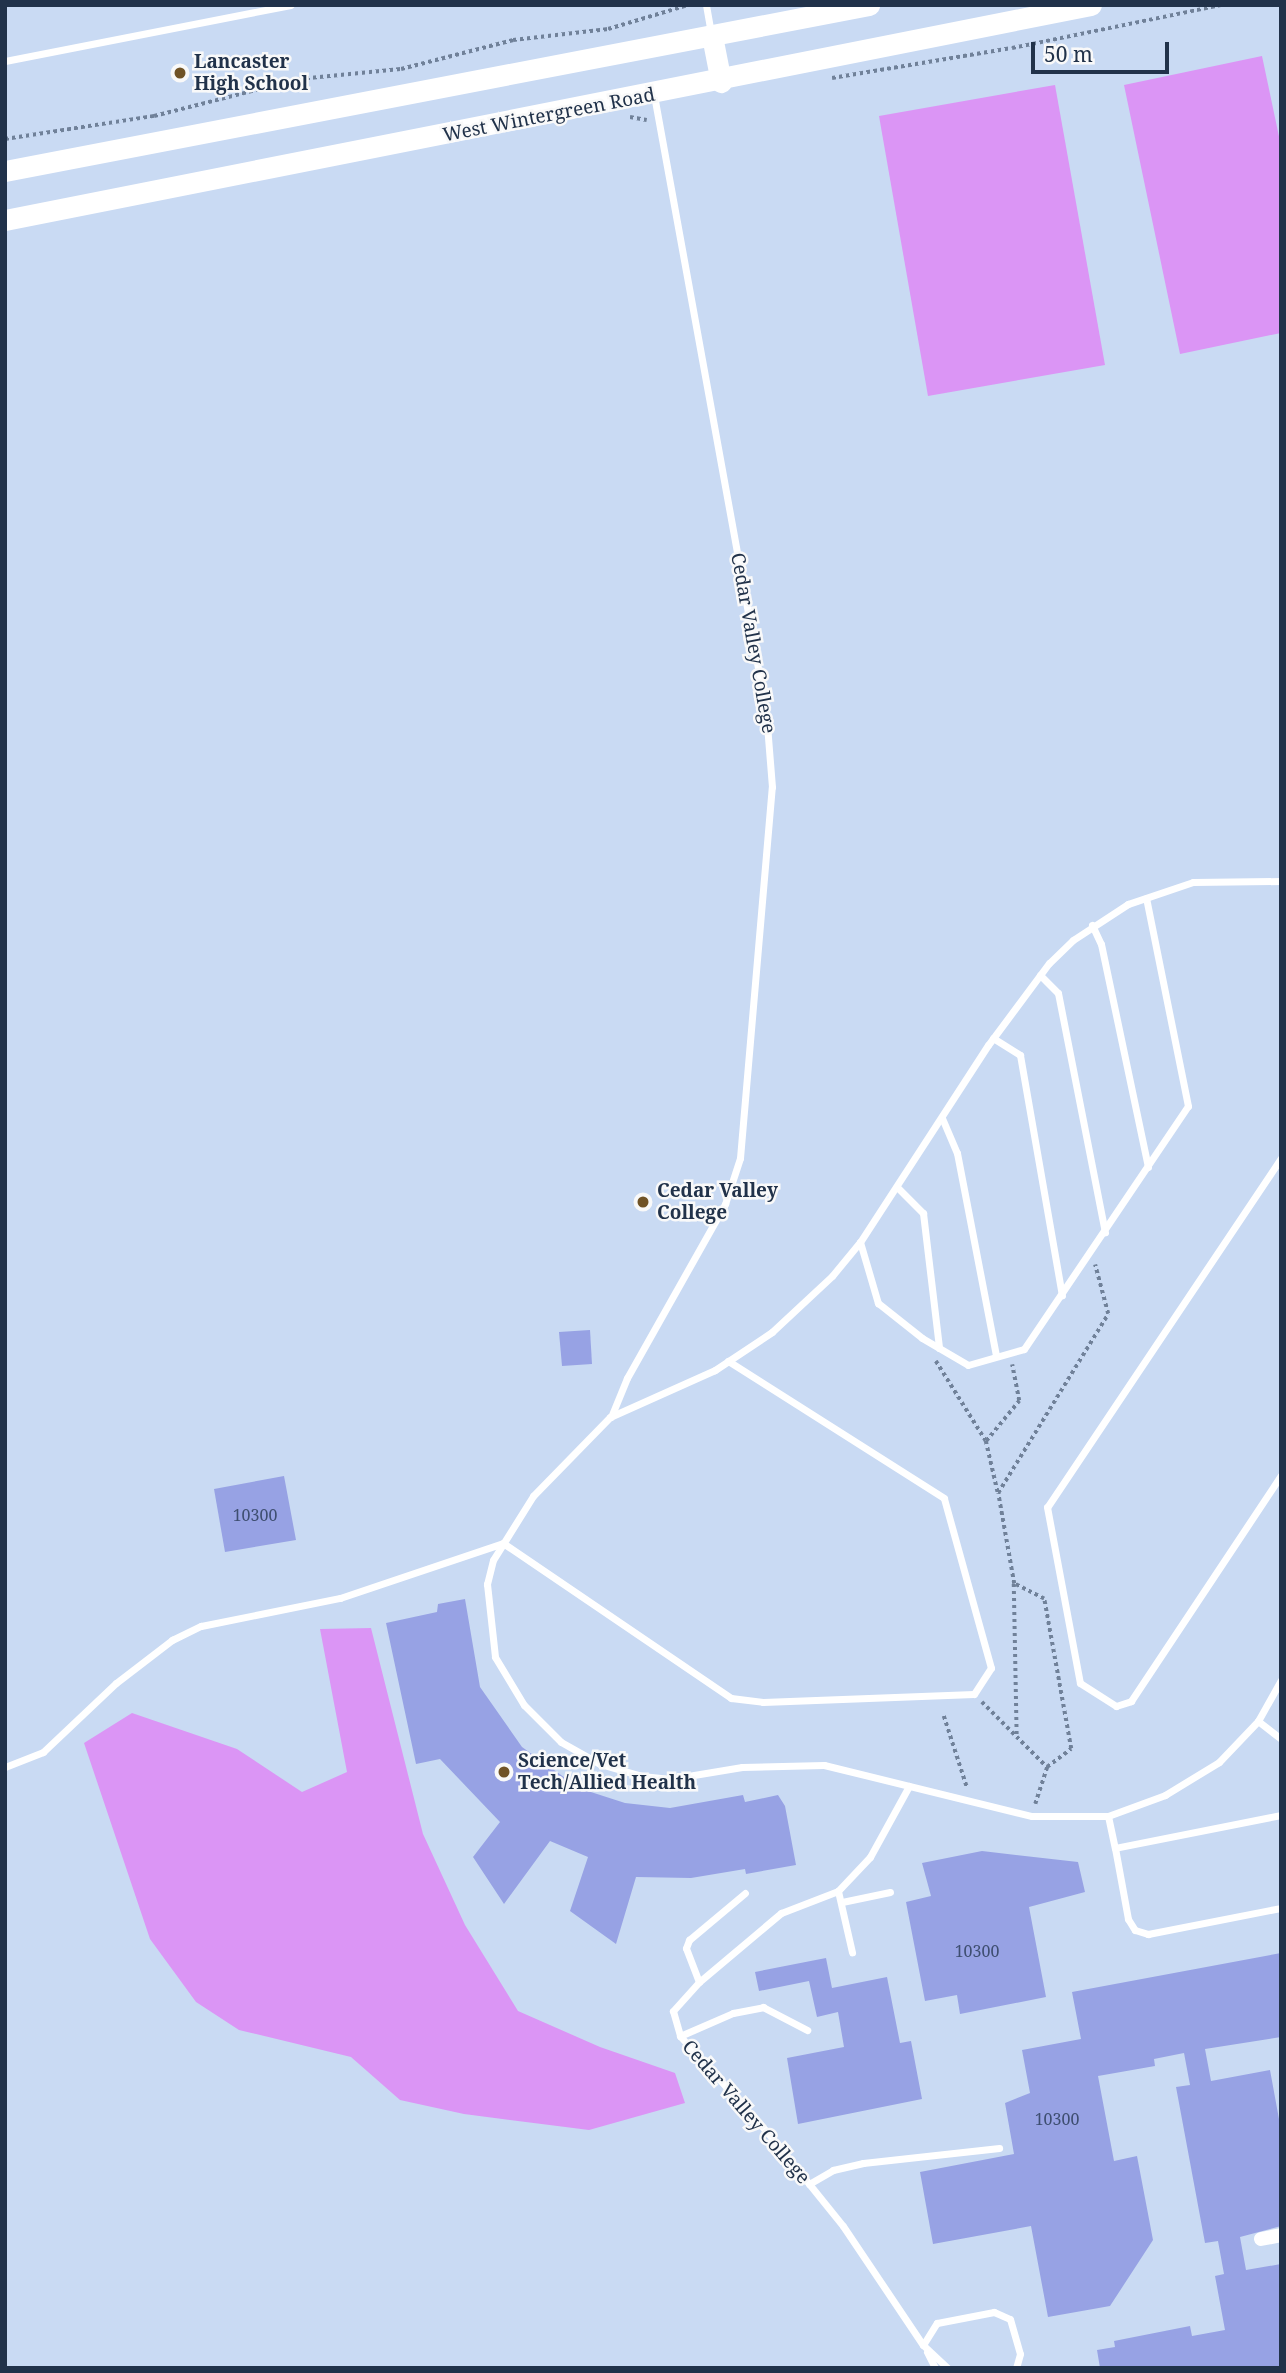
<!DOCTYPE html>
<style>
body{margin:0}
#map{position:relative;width:1286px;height:2373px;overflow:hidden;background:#c9daf3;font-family:"Noto Serif",serif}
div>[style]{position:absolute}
.green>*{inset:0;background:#db95f5}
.building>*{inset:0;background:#97a2e4}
.path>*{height:3.5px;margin-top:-1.75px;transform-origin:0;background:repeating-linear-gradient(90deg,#708199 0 3.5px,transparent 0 7px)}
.lane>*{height:7px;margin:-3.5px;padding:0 3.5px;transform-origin:3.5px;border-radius:3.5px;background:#fff}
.street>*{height:14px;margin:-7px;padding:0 7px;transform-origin:7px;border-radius:7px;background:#fff}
.secondary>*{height:21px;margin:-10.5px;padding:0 10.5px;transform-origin:10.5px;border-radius:10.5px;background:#fff}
.dots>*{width:19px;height:19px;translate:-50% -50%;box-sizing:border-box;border:4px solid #f9f9f9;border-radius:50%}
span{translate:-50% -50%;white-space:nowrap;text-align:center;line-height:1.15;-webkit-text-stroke:5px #f9f9f9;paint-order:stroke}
.number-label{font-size:16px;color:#3e4e70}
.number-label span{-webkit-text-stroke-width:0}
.poi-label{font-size:19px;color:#21324a;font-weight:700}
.left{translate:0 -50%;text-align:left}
.street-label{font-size:19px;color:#21324a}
.frame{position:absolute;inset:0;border:7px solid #21324a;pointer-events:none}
.scale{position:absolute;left:1031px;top:42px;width:138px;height:32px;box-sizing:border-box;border:4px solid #21324a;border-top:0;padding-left:9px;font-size:21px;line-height:24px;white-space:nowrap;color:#21324a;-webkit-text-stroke:5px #f9f9f9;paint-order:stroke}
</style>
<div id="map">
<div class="green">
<div style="clip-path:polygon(1262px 56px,1281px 146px,1281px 333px,1180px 354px,1124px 85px)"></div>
<div style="clip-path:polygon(1055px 85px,1105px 365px,928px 396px,879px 116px)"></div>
<div style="clip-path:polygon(371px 1628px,423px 1834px,465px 1925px,518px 2011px,600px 2047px,675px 2073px,685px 2103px,589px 2130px,464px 2114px,400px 2100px,351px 2057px,239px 2030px,196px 2002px,150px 1939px,84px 1743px,132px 1713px,237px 1749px,302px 1792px,347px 1772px,320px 1629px)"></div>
</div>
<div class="building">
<div style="clip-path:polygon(590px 1330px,592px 1364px,562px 1366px,559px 1332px)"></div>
<div style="clip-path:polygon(284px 1476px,296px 1540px,225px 1552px,214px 1489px)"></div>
<div style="clip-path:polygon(465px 1599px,480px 1687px,522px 1747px,568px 1780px,566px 1784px,625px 1803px,670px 1808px,743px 1795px,745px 1802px,778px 1795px,785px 1806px,796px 1865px,746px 1874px,745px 1869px,691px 1878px,636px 1877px,616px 1944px,570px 1911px,588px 1857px,550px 1841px,504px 1904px,473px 1857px,500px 1822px,440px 1759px,416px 1764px,386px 1623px,437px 1612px,438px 1604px)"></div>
<div style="clip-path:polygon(982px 1851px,1078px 1862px,1085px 1892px,1029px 1907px,1046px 1997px,960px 2014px,957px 1995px,925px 2001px,906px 1902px,931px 1896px,922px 1863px)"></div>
<div style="clip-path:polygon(1281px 1953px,1281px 2037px,1205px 2049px,1211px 2081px,1270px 2070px,1281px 2130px,1281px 2226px,1240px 2237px,1246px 2270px,1281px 2264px,1281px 2368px,1100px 2368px,1097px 2350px,1115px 2347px,1114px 2341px,1190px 2326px,1192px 2336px,1225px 2330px,1215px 2276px,1224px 2274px,1218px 2241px,1205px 2243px,1176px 2087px,1190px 2085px,1184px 2053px,1154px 2059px,1155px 2066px,1098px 2076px,1114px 2161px,1137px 2156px,1153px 2240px,1110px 2306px,1048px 2317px,1031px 2226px,933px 2244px,920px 2172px,1014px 2154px,1005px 2103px,1030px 2093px,1022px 2050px,1081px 2039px,1072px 1992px)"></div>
<div style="clip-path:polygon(826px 1958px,832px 1988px,887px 1977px,900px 2043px,911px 2041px,922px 2099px,798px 2124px,787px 2058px,844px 2047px,838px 2012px,817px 2017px,809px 1981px,759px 1991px,755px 1972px)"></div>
</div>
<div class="path">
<div style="left:832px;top:78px;width:182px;rotate:-9.5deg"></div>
<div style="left:1012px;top:48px;width:213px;rotate:-11.6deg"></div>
<div style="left:630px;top:117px;width:17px;rotate:10deg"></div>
<div style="left:5px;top:139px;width:151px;rotate:-8.8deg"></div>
<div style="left:154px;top:116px;width:150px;rotate:-14.3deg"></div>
<div style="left:299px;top:79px;width:102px;rotate:-5.6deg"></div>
<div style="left:401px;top:69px;width:116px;rotate:-14.5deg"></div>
<div style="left:513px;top:40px;width:96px;rotate:-6.6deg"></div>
<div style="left:608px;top:29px;width:84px;rotate:-16.7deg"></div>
<div style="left:936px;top:1361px;width:94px;rotate:58deg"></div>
<div style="left:986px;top:1441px;width:53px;rotate:77deg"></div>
<div style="left:986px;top:1441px;width:52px;rotate:-50.5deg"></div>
<div style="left:1019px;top:1401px;width:37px;rotate:-101deg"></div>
<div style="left:1014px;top:1584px;width:153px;rotate:88.9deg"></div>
<div style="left:982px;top:1702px;width:92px;rotate:45deg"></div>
<div style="left:944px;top:1716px;width:75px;rotate:72.1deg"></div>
<div style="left:1035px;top:1804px;width:39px;rotate:-72deg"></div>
<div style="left:1047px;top:1767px;width:30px;rotate:-37deg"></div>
<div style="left:1071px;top:1749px;width:152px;rotate:-100.2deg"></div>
<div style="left:1044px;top:1599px;width:34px;rotate:-153deg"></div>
<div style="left:1014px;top:1584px;width:92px;rotate:-100deg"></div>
<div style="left:998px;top:1493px;width:210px;rotate:-58.4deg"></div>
<div style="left:1108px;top:1314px;width:51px;rotate:-104.9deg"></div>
</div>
<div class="lane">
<div style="left:706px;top:5px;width:27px;rotate:80deg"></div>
<div style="left:5px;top:61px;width:291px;rotate:-11.1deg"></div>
<div style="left:1281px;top:881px;width:88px;rotate:179.3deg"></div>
<div style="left:1193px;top:882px;width:69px;rotate:161.3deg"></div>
<div style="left:1128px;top:904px;width:66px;rotate:146.8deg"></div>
<div style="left:1073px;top:940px;width:33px;rotate:136deg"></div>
<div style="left:1049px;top:963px;width:102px;rotate:126.6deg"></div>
<div style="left:988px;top:1045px;width:235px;rotate:123deg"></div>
<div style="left:860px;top:1242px;width:44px;rotate:129.5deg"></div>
<div style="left:832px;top:1276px;width:82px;rotate:137deg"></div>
<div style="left:772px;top:1332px;width:69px;rotate:146.3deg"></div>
<div style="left:715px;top:1370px;width:115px;rotate:155.9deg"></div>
<div style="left:610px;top:1417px;width:110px;rotate:134.3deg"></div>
<div style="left:533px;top:1496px;width:75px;rotate:122deg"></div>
<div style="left:493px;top:1560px;width:25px;rotate:104deg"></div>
<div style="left:487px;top:1584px;width:73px;rotate:83.7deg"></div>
<div style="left:495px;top:1657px;width:56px;rotate:58.9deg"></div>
<div style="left:524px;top:1705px;width:52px;rotate:45deg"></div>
<div style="left:561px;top:1742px;width:45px;rotate:29.4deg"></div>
<div style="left:600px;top:1764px;width:44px;rotate:15.9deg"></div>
<div style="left:642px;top:1776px;width:28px;rotate:6deg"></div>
<div style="left:670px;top:1779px;width:73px;rotate:-9.5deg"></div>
<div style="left:742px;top:1767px;width:82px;rotate:-1.4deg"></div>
<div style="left:824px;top:1765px;width:214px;rotate:13.8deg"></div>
<div style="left:1032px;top:1816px;width:76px"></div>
<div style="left:1108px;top:1816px;width:61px;rotate:-20.2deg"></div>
<div style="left:1165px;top:1795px;width:63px;rotate:-31.4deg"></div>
<div style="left:1219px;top:1762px;width:57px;rotate:-46.4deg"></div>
<div style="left:1258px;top:1721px;width:47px;rotate:-60.7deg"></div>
<div style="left:1092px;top:925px;width:21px;rotate:65deg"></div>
<div style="left:1101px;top:944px;width:228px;rotate:78.1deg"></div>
<div style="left:1040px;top:975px;width:25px;rotate:45deg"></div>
<div style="left:1058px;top:993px;width:244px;rotate:78.9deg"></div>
<div style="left:993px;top:1038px;width:32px;rotate:32deg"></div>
<div style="left:1020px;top:1055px;width:244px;rotate:80.1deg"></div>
<div style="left:942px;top:1118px;width:38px;rotate:67deg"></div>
<div style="left:957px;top:1153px;width:206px;rotate:79.1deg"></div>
<div style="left:1281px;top:1158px;width:420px;rotate:123.8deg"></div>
<div style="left:1047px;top:1507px;width:179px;rotate:79.4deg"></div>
<div style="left:1080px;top:1683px;width:43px;rotate:32.6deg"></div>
<div style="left:1116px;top:1706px;width:16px;rotate:-18deg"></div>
<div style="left:1131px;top:1701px;width:271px;rotate:-56.4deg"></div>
<div style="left:897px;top:1187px;width:37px;rotate:45deg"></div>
<div style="left:923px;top:1213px;width:136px;rotate:83.2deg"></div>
<div style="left:860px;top:1242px;width:64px;rotate:73.6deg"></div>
<div style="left:878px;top:1303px;width:56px;rotate:38.5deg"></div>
<div style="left:922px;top:1338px;width:53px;rotate:30.4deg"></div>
<div style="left:968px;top:1365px;width:58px;rotate:-15.9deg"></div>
<div style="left:1024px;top:1349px;width:293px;rotate:-56deg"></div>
<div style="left:1188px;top:1106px;width:212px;rotate:-101.4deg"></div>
<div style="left:611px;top:1417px;width:42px;rotate:-67.7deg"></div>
<div style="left:627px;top:1378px;width:200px;rotate:-60.6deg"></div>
<div style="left:725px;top:1204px;width:48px;rotate:-71.9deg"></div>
<div style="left:740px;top:1158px;width:372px;rotate:-85.1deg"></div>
<div style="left:772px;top:787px;width:75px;rotate:-94.6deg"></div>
<div style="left:766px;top:712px;width:627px;rotate:-100.29deg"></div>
<div style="left:1258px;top:1721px;width:29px;rotate:38deg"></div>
<div style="left:5px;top:1767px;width:41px;rotate:-21.5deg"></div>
<div style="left:43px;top:1752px;width:100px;rotate:-43.4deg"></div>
<div style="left:116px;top:1683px;width:71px;rotate:-37.5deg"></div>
<div style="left:172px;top:1640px;width:32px;rotate:-26deg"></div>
<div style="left:201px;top:1626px;width:142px;rotate:-11.4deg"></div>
<div style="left:340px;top:1598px;width:172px;rotate:-18.6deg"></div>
<div style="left:503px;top:1543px;width:276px;rotate:34.2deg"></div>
<div style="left:731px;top:1698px;width:32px;rotate:7deg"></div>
<div style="left:763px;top:1702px;width:211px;rotate:-2.2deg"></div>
<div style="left:974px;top:1694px;width:31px;rotate:-57deg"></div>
<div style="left:991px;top:1668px;width:176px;rotate:-105.5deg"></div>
<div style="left:944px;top:1498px;width:256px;rotate:-147.6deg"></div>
<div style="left:909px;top:1786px;width:81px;rotate:118.8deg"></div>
<div style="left:870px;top:1857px;width:47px;rotate:133.3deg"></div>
<div style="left:838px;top:1891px;width:61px;rotate:158.9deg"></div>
<div style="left:781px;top:1913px;width:107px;rotate:139.9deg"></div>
<div style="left:699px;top:1982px;width:39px;rotate:132deg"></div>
<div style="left:673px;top:2011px;width:26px;rotate:74deg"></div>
<div style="left:680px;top:2036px;width:131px;rotate:47.8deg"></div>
<div style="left:768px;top:2133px;width:119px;rotate:51.1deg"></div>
<div style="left:843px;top:2226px;width:143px;rotate:56.1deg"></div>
<div style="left:923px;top:2345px;width:34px;rotate:43deg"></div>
<div style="left:1281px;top:1815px;width:169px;rotate:168.8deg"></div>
<div style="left:1115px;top:1848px;width:72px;rotate:79.6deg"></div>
<div style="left:1128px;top:1919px;width:13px;rotate:58deg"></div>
<div style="left:1135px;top:1930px;width:14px;rotate:17deg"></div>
<div style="left:1148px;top:1934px;width:136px;rotate:-11.1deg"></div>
<div style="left:1108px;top:1816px;width:33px;rotate:78deg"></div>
<div style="left:838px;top:1891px;width:63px;rotate:77.1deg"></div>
<div style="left:842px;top:1902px;width:49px;rotate:-11.8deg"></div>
<div style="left:699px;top:1982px;width:36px;rotate:-111deg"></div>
<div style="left:686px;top:1948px;width:9px;rotate:-69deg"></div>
<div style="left:689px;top:1940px;width:73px;rotate:-40deg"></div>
<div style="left:680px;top:2036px;width:58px;rotate:-23.5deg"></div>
<div style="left:733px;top:2013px;width:31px;rotate:-11deg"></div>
<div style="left:763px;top:2007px;width:50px;rotate:27.6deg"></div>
<div style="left:809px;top:2184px;width:28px;rotate:-30deg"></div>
<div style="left:833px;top:2170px;width:31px;rotate:-13deg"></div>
<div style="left:863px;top:2163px;width:137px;rotate:-6.3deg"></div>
<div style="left:923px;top:2345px;width:26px;rotate:-58deg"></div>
<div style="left:937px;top:2323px;width:58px;rotate:-10.9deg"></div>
<div style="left:994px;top:2312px;width:17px;rotate:24deg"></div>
<div style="left:1010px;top:2319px;width:36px;rotate:74deg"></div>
<div style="left:1020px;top:2354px;width:15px;rotate:106deg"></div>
<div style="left:927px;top:2352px;width:18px;rotate:63deg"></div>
</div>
<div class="street">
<div style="left:1261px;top:2239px;width:20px;rotate:-11deg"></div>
</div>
<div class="secondary">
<div style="left:712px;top:36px;width:47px;rotate:78.9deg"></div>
<div style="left:5px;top:171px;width:880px;rotate:-10.88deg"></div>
<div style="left:5px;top:220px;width:1107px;rotate:-11.2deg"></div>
</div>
<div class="dots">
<div style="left:180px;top:73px;background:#705326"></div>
<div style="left:643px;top:1202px;background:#705326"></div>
<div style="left:504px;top:1772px;background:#705326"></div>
</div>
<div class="number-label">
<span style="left:255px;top:1515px">10300</span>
<span style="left:977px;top:1951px">10300</span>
<span style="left:1057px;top:2119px">10300</span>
</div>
<div class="poi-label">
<span class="left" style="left:194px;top:73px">Lancaster<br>High School</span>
<span class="left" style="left:657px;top:1202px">Cedar Valley<br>College</span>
<span class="left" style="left:518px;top:1772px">Science/Vet<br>Tech/Allied Health</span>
</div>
<div class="street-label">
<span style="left:549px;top:115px;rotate:-11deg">West Wintergreen Road</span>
<span style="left:753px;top:643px;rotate:80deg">Cedar Valley College</span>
<span style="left:746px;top:2112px;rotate:49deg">Cedar Valley College</span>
</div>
<div class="frame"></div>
<div class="scale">50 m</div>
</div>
